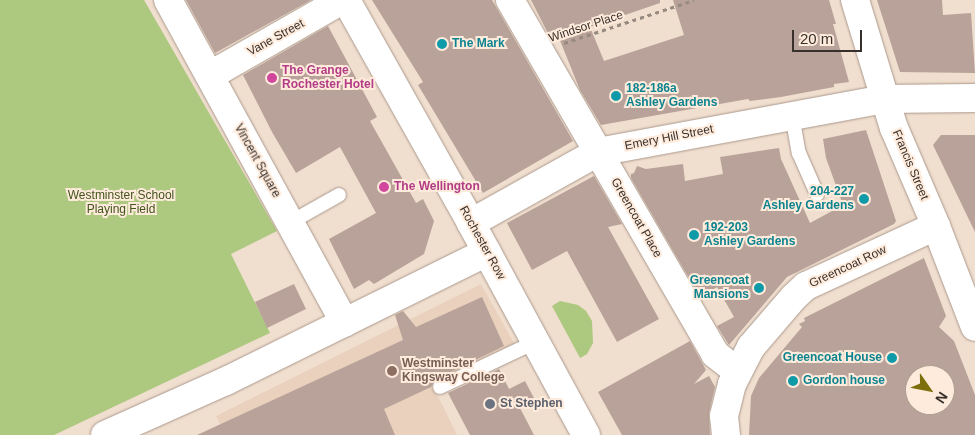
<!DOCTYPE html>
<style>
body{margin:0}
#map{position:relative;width:975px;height:435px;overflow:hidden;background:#f0decf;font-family:Helvetica,sans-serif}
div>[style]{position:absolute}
.built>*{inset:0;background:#e9d1be}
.green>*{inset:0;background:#adc87f}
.building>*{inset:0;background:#b8a299}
.path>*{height:3px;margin-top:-1.5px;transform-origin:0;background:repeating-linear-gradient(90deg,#978a80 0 4px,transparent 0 8px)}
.roads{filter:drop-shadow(0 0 1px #ab998c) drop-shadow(0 0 1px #ab998c)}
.lane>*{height:14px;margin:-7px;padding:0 7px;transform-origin:7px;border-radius:7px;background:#fff}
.street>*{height:28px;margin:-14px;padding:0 14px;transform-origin:14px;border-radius:14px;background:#fff}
.secondary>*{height:28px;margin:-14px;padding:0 14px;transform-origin:14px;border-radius:14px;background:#fff}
.dots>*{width:14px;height:14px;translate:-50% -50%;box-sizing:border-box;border:2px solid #feebdc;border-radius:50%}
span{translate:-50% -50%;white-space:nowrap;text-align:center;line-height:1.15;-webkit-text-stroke:4px #feebdc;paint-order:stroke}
.street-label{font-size:12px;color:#38302b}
.culture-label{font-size:12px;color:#0d838f;font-weight:700}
.left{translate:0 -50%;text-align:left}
.right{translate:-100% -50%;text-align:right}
.hotel-label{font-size:12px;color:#b23c85;font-weight:700}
.park-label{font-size:12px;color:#43541e}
.education-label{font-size:12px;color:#785e54;font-weight:700}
.worship-label{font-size:12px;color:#5b616d;font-weight:700}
.north{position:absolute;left:905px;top:365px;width:50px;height:50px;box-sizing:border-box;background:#feebdc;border:1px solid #afa095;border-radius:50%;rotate:123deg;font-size:14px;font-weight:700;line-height:20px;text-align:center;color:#38302b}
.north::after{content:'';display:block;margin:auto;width:18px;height:22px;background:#7c6f0c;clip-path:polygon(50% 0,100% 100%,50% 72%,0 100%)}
.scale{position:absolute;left:792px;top:30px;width:70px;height:22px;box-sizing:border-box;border:2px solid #38302b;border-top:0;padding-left:6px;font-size:15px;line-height:18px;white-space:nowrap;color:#38302b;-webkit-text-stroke:4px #feebdc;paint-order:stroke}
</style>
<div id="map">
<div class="built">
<div style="clip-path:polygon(481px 284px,518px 350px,436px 392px,457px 435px,225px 435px,216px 416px)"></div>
</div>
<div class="green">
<div style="clip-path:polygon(0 0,144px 0,277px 231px,231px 254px,270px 333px,54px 435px,0 435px)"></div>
<div style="clip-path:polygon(560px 301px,578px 305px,586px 311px,592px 321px,593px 343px,587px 354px,580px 358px,552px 306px)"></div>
</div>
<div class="building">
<div style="clip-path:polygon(186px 0,311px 0,215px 53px)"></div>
<div style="clip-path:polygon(372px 0,492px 0,573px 141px,483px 193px,418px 85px,423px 82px)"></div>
<div style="clip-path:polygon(531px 0,660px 0,660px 3px,590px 27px,604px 61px,684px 35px,673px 0,829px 0,836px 24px,833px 24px,849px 82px,834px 84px,834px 87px,781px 97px,750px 101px,748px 99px,601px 125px,580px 90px,559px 38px,552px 41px)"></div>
<div style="clip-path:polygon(877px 0,942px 0,943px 15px,971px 13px,975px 73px,900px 72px)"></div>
<div style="clip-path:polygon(328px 26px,377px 117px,370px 121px,416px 203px,423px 199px,434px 221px,424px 254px,374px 284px,369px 280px,354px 289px,329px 239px,376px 213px,340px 147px,296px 173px,272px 132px,243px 75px)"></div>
<div style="clip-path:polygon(866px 130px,896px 221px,894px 224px,787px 277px,729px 345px,717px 326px,734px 317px,717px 287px,700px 297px,631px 178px,631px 174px,634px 173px,637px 166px,646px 169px,683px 164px,685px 181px,723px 174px,720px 157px,779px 148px,781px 159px,810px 223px,843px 205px,826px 158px,823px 139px)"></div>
<div style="clip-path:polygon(941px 135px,975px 135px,975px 232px,933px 145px)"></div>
<div style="clip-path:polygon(594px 176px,622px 224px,608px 227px,659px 319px,617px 342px,567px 251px,532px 270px,507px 223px)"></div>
<div style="clip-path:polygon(evenodd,924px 258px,946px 316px,939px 327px,954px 341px,975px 395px,975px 435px,749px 435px,751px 396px,759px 378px,802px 327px,799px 324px,805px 321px,804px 318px,924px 258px,915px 375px,945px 375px,945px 405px,915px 405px,915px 375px)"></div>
<div style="clip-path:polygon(294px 284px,306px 309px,267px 328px,255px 302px)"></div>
<div style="clip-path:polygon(482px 297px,504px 346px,436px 379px,431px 387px,384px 409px,395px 435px,197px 435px,403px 340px,395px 315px,403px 311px,416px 327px)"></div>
<div style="clip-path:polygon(690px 341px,706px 370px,694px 384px,709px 376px,715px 387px,709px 413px,710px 435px,622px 435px,598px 392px)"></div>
<div style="clip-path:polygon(499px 369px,509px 389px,525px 381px,535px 400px,520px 408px,534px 435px,470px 435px,448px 393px)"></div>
</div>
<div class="path">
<div style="left:564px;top:43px;width:137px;rotate:-18.3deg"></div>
</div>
<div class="roads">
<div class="lane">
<div style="left:792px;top:115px;width:39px;rotate:80deg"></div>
<div style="left:799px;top:153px;width:45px;rotate:66.3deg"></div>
<div style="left:291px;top:222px;width:55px;rotate:-29.4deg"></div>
<div style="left:440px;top:387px;width:105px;rotate:-25.3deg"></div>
</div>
<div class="street">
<div style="left:168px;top:0;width:368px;rotate:61.3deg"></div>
<div style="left:510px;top:0;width:409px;rotate:59.9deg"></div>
<div style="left:715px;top:354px;width:29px;rotate:38deg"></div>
<div style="left:855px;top:0;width:134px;rotate:73.1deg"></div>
<div style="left:894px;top:128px;width:107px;rotate:66.8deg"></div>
<div style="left:936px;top:226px;width:108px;rotate:68.9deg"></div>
<div style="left:209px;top:74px;width:15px;rotate:-23deg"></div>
<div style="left:223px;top:68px;width:137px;rotate:-29.7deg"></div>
<div style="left:471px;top:223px;width:145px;rotate:-29.2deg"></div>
<div style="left:598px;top:152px;width:290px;rotate:-10.5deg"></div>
<div style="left:883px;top:99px;width:92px;rotate:-0.6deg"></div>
<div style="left:105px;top:435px;width:133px;rotate:-24.1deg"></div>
<div style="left:226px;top:381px;width:291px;rotate:-26.3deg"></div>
<div style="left:726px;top:435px;width:19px;rotate:-96deg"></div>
<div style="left:724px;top:416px;width:33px;rotate:-76deg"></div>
<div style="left:732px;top:384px;width:42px;rotate:-62.8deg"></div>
<div style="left:751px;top:347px;width:66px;rotate:-49.3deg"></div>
<div style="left:794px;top:297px;width:16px;rotate:-43deg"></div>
<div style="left:806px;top:286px;width:143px;rotate:-24.8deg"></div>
</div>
<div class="secondary">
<div style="left:346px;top:0;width:256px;rotate:60.7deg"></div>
<div style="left:471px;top:223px;width:241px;rotate:61.5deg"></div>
</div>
</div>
<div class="dots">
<div style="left:442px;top:44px;background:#0f9aa8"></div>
<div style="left:272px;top:78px;background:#d1479c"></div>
<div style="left:616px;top:96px;background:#0f9aa8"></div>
<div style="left:384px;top:187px;background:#d1479c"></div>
<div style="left:864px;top:199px;background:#0f9aa8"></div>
<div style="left:694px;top:235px;background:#0f9aa8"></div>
<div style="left:759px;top:288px;background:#0f9aa8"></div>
<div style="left:892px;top:358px;background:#0f9aa8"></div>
<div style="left:392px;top:371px;background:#8d6e63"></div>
<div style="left:793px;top:381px;background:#0f9aa8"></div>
<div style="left:490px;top:404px;background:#6b7280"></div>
</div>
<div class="street-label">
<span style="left:586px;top:27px;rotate:-18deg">Windsor Place</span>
<span style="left:276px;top:38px;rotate:-29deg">Vane Street</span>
<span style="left:669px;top:138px;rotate:-11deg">Emery Hill Street</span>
<span style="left:257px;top:161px;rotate:61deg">Vincent Square</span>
<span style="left:910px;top:165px;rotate:67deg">Francis Street</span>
<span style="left:636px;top:218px;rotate:60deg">Greencoat Place</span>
<span style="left:482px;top:243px;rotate:61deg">Rochester Row</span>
<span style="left:848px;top:267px;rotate:-25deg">Greencoat Row</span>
</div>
<div class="culture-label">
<span class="left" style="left:452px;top:44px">The Mark</span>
<span class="left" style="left:626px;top:96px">182-186a<br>Ashley Gardens</span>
<span class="right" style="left:854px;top:199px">204-227<br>Ashley Gardens</span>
<span class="left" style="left:704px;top:235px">192-203<br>Ashley Gardens</span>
<span class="right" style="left:749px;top:288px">Greencoat<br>Mansions</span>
<span class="right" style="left:882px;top:358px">Greencoat House</span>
<span class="left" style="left:803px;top:381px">Gordon house</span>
</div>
<div class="hotel-label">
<span class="left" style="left:282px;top:78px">The Grange<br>Rochester Hotel</span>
<span class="left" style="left:394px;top:187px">The Wellington</span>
</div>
<div class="park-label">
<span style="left:121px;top:203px">Westminster School<br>Playing Field</span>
</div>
<div class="education-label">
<span class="left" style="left:402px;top:371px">Westminster<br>Kingsway College</span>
</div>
<div class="worship-label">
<span class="left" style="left:500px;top:404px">St Stephen</span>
</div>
<div class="north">N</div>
<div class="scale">20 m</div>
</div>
